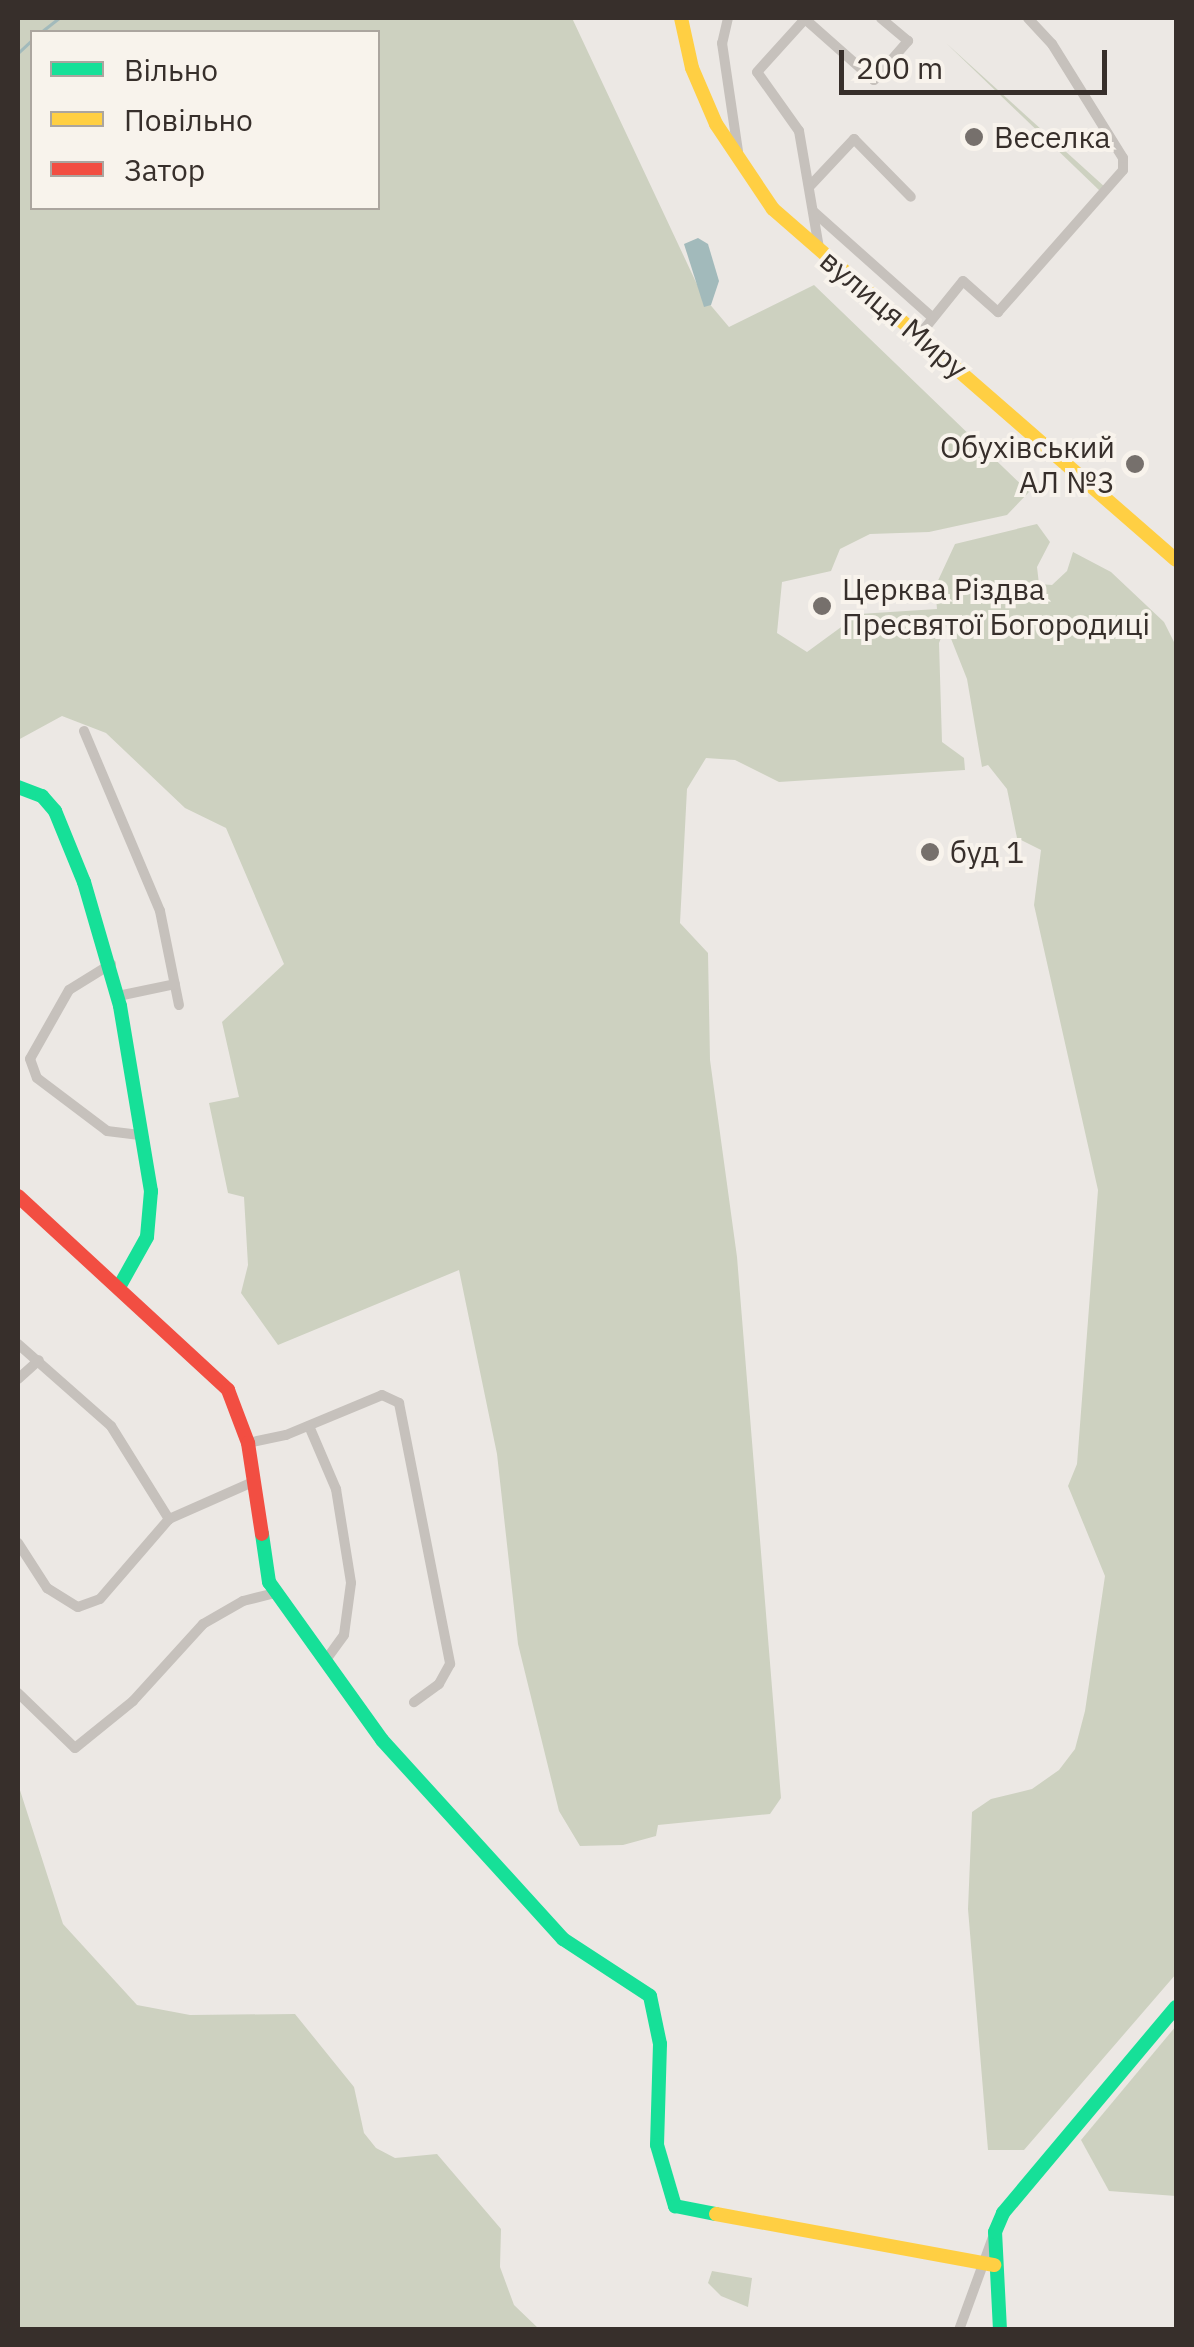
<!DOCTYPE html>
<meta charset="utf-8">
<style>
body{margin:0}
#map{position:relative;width:1194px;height:2347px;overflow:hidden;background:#ece8e4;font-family:"IBM Plex Sans",sans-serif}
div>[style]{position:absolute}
.green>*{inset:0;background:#cdd1c0}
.water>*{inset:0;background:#a2babb}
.stream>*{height:2.5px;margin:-1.25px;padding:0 1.25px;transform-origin:1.25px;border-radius:1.25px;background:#a2babb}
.street>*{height:10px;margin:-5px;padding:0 5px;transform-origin:5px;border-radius:5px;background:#c6c1bc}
.fast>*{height:14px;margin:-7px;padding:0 7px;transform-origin:7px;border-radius:7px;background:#16e098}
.slow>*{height:14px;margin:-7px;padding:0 7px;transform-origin:7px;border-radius:7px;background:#ffcf43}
.jam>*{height:14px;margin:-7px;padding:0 7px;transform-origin:7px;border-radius:7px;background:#f24e42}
.dots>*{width:28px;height:28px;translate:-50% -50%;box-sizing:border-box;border:5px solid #f8f3ec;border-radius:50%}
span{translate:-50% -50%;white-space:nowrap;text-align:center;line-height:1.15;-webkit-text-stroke:8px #f8f3ec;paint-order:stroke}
.poi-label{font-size:30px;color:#372f2b}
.left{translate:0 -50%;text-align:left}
.right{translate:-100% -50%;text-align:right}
.street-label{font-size:30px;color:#372f2b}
.frame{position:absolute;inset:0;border:20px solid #372f2b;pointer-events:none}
.legend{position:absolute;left:30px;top:30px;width:350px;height:180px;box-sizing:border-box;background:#f8f3ec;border:2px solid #aba59f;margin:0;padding:12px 18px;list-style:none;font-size:30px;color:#372f2b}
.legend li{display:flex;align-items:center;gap:20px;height:50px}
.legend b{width:50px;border:2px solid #aba59f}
.scale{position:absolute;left:839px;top:50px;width:268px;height:45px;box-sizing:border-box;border:5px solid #372f2b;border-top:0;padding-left:12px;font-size:30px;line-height:35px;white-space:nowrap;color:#372f2b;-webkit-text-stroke:8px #f8f3ec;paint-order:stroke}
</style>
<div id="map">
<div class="green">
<div style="clip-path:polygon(evenodd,18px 18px,572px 18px,702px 295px,729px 327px,814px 285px,1029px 492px,1007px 515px,929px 532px,870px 534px,840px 549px,831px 571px,782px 582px,777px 633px,807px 652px,859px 614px,937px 609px,935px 587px,955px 544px,1037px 524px,1050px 542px,1037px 567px,1039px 584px,1052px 585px,1067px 571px,1073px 552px,1111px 572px,1164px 622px,1176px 646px,1176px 1974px,1024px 2150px,988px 2150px,968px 1909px,972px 1812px,991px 1799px,1032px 1789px,1059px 1770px,1075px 1749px,1085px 1711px,1105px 1576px,1068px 1486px,1077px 1464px,1098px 1190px,1034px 905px,1041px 850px,1017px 838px,1007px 789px,988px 765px,982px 767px,967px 679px,946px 626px,939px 643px,942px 742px,964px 758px,965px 770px,779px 782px,735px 760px,706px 758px,687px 789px,680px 923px,708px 953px,710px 1060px,737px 1257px,781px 1798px,770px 1814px,658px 1825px,656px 1836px,623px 1845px,580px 1846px,559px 1811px,518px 1644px,497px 1454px,459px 1270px,278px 1345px,241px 1293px,248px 1265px,244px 1197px,228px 1193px,209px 1103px,239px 1097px,222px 1022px,284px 964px,226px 828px,185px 808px,106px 733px,62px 716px,18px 740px,18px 18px,32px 32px,378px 32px,378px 208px,32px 208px,32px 32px)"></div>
<div style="clip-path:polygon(946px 43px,1106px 188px,1101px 192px)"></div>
<div style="clip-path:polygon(18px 1784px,63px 1924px,137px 2005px,190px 2015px,295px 2014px,354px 2087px,364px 2133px,376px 2148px,395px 2158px,437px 2154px,501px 2229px,500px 2267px,514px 2305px,539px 2329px,18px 2329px)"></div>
<div style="clip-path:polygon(1176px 2026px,1176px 2196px,1109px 2191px,1081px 2140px)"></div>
<div style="clip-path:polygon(712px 2271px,752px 2278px,748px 2307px,721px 2296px,708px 2283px)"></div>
</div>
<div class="water">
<div style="clip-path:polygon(698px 238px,708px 244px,719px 281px,711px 305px,704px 307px,684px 244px)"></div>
</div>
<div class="stream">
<div style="left:41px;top:32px;width:23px;rotate:-38deg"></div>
<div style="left:18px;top:53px;width:19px;rotate:-43deg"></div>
</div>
<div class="street">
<div style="left:728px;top:18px;width:26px;rotate:103deg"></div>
<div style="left:722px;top:43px;width:110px;rotate:81.6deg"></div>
<div style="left:809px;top:187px;width:66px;rotate:-46.8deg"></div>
<div style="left:854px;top:139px;width:81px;rotate:45.5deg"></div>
<div style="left:814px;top:212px;width:159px;rotate:41.7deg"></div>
<div style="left:819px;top:248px;width:119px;rotate:-99.7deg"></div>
<div style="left:799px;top:131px;width:72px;rotate:-125.4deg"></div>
<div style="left:757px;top:72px;width:72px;rotate:-47.8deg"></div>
<div style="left:805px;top:19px;width:92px;rotate:41.5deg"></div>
<div style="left:874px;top:80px;width:52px;rotate:-48.9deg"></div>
<div style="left:908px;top:41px;width:35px;rotate:-140deg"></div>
<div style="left:917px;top:338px;width:73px;rotate:-51.1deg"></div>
<div style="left:963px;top:281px;width:47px;rotate:41.5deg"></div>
<div style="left:998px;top:312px;width:189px;rotate:-48.6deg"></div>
<div style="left:1123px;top:170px;width:12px;rotate:-90deg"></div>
<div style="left:1123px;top:158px;width:134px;rotate:-121.9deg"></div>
<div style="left:1052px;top:44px;width:35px;rotate:-133deg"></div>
<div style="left:84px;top:731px;width:195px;rotate:67.1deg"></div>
<div style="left:160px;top:911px;width:96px;rotate:78.6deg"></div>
<div style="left:111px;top:964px;width:49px;rotate:148.2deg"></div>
<div style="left:69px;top:990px;width:79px;rotate:119.5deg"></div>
<div style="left:30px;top:1059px;width:20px;rotate:70deg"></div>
<div style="left:37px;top:1078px;width:88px;rotate:37.1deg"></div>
<div style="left:107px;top:1131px;width:35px;rotate:7deg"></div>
<div style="left:118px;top:996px;width:58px;rotate:-11.9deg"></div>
<div style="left:18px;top:1344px;width:124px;rotate:41.4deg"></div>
<div style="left:111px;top:1426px;width:110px;rotate:58.1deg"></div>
<div style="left:169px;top:1519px;width:94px;rotate:-23.8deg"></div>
<div style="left:18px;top:1379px;width:28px;rotate:-42deg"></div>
<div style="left:309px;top:1426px;width:69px;rotate:66.8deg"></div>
<div style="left:336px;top:1489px;width:95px;rotate:80.9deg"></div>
<div style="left:351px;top:1583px;width:52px;rotate:97.7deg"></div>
<div style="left:344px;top:1635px;width:32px;rotate:126deg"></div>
<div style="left:248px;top:1443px;width:39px;rotate:-12deg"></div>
<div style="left:286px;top:1435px;width:104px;rotate:-22.6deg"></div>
<div style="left:382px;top:1395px;width:19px;rotate:25deg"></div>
<div style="left:399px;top:1403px;width:266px;rotate:78.9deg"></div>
<div style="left:450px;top:1664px;width:23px;rotate:119deg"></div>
<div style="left:439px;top:1684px;width:31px;rotate:144deg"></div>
<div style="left:18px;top:1543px;width:54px;rotate:57.2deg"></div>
<div style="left:47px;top:1588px;width:36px;rotate:32deg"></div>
<div style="left:78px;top:1607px;width:23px;rotate:-20deg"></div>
<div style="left:100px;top:1599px;width:106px;rotate:-49.2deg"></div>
<div style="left:18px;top:1693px;width:79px;rotate:44deg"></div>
<div style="left:75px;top:1748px;width:75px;rotate:-39deg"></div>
<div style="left:133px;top:1701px;width:104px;rotate:-47.7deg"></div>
<div style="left:203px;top:1624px;width:46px;rotate:-29.9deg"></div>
<div style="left:243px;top:1601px;width:32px;rotate:-14deg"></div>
<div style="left:959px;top:2330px;width:99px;rotate:-69.9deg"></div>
</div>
<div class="fast">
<div style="left:18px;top:787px;width:26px;rotate:21deg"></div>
<div style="left:42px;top:796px;width:20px;rotate:49deg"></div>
<div style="left:55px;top:811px;width:77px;rotate:67.8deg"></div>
<div style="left:84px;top:882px;width:129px;rotate:73.8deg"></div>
<div style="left:120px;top:1006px;width:188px;rotate:80.5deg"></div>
<div style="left:151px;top:1191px;width:46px;rotate:95deg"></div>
<div style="left:147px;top:1237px;width:57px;rotate:119.2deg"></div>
<div style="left:262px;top:1534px;width:49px;rotate:81.7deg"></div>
<div style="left:269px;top:1582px;width:194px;rotate:54.4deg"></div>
<div style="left:382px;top:1740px;width:269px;rotate:47.7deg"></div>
<div style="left:563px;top:1939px;width:104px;rotate:33.2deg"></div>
<div style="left:650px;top:1996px;width:49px;rotate:78.2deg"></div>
<div style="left:660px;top:2044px;width:101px;rotate:91.7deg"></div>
<div style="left:657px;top:2145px;width:64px;rotate:73.6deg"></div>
<div style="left:675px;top:2206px;width:42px;rotate:11deg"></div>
<div style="left:1000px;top:2330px;width:98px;rotate:-92.9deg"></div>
<div style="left:995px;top:2232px;width:21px;rotate:-67deg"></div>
<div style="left:1003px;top:2213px;width:269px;rotate:-50deg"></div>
</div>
<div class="slow">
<div style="left:681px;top:18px;width:51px;rotate:77.6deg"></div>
<div style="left:692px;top:68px;width:61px;rotate:66.8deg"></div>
<div style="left:716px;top:124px;width:102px;rotate:56.2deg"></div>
<div style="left:773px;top:209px;width:534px;rotate:41.05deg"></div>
<div style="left:716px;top:2214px;width:283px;rotate:10.4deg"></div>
</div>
<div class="jam">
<div style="left:18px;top:1196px;width:286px;rotate:42.7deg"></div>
<div style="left:228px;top:1390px;width:57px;rotate:69.3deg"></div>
<div style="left:248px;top:1443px;width:92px;rotate:81.3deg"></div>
</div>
<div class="dots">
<div style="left:974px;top:137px;background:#76706c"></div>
<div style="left:1135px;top:464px;background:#76706c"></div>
<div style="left:822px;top:606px;background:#76706c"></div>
<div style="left:930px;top:852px;background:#76706c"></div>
</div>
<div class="poi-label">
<span class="left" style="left:994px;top:137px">Веселка</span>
<span class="right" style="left:1115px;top:464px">Обухівський<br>АЛ №3</span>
<span class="left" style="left:842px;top:606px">Церква Різдва<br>Пресвятої Богородиці</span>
<span class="left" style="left:950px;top:852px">буд 1</span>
</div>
<div class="street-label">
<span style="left:894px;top:314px;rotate:40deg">вулиця Миру</span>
</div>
<div class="frame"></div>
<ul class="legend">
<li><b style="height:12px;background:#16e098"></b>Вільно</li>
<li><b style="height:12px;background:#ffcf43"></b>Повільно</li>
<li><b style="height:12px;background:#f24e42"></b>Затор</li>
</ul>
<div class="scale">200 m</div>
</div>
